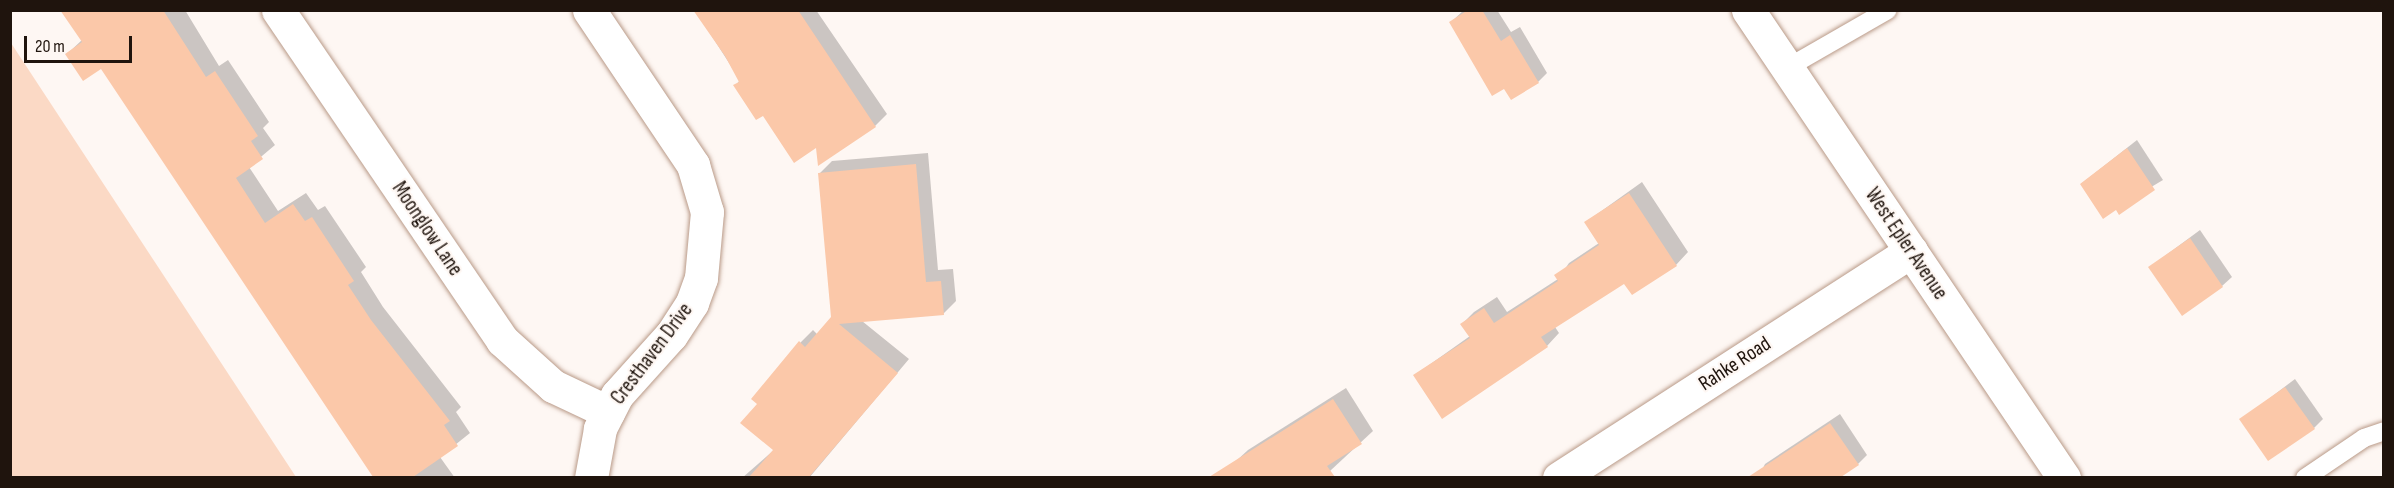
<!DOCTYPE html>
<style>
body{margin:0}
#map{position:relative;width:2394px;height:488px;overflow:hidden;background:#fef7f3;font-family:"Sofia Sans Condensed",sans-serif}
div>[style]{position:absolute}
.green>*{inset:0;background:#fbd9c5}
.shadow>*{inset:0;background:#0003}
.building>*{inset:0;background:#fbc8a9}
.roads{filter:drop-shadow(0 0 2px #b99a88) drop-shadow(0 0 2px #b99a88)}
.lane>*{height:18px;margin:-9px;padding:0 9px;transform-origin:9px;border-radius:9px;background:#fff}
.street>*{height:33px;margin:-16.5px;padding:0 16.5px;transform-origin:16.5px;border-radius:16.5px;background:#fff}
.secondary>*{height:33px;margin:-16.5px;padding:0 16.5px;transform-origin:16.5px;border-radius:16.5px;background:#fff}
span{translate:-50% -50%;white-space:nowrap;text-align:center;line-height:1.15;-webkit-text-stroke:4.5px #fef7f3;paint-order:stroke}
.street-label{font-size:21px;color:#1f140d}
.frame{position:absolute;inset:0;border:12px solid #1f140d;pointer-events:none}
.scale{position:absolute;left:24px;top:36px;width:108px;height:27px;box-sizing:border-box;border:3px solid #1f140d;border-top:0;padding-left:8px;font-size:18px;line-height:21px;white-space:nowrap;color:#1f140d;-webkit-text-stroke:4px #fef7f3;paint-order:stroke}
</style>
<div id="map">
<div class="green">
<div style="clip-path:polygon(11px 43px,296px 477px,11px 477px)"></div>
</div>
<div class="shadow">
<div style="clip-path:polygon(61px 10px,185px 10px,219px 66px,228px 60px,269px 122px,263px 128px,275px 145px,249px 167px,278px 211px,306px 193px,318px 210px,325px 206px,366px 267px,361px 272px,383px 307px,461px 407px,456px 412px,470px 433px,440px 457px,455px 478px,376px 478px,101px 67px,67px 54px,82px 40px)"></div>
<div style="clip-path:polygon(695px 10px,816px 10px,887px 114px,875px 126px,817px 146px,763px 114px,735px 86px,740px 80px)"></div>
<div style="clip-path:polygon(1464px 10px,1497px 10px,1511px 32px,1520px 27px,1547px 73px,1538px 82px,1451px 22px)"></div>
<div style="clip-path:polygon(2137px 140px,2163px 180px,2116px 208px,2081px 184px)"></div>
<div style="clip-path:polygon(928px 153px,938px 270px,953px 269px,956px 301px,943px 314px,862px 321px,909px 359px,809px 478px,742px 478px,775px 449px,759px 404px,800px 343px,813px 330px,818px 335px,833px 318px,820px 173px,832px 161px)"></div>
<div style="clip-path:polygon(1642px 182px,1688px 252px,1676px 265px,1625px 281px,1555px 327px,1559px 333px,1547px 346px,1415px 375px,1470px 336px,1462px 324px,1474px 312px,1497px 297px,1507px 312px,1558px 279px,1569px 263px,1599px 243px,1586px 222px)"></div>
<div style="clip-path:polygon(2200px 230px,2232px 277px,2222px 286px,2150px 267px)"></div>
<div style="clip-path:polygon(2295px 379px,2323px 419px,2314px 428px,2241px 420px)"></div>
<div style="clip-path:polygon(1346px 388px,1373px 431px,1330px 471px,1320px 478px,1245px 478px,1235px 462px,1248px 450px)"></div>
<div style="clip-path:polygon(1840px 414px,1867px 455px,1858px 464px,1838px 478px,1758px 478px,1765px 464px)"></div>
</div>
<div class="building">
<div style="clip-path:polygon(60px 10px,163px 10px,206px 77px,215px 71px,258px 136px,251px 141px,263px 159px,236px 178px,265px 223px,293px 204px,305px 221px,312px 217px,354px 281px,348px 285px,371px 320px,450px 421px,444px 425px,458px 446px,413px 477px,373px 477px,101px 69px,83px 81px,65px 54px,82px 42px)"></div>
<div style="clip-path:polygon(693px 10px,798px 10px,876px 127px,818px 166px,816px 148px,794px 163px,763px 116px,756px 120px,733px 85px,739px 82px,725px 56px)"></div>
<div style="clip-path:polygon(1468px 10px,1482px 10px,1501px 41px,1510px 35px,1539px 83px,1511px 100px,1504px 89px,1492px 96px,1449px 22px)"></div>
<div style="clip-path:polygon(2127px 148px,2155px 190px,2119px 215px,2116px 210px,2103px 219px,2080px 184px)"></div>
<div style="clip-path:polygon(916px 164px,926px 282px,941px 281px,944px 315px,839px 324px,898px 373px,809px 477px,749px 477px,773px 450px,740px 423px,757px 404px,751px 399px,799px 341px,805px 347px,831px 317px,818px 173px)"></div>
<div style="clip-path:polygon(1629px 193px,1677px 266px,1632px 295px,1624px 284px,1541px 337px,1548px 347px,1442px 419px,1413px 375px,1470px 338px,1460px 324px,1484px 308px,1494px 323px,1558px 281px,1554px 275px,1599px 245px,1584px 222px)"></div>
<div style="clip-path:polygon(2190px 238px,2223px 287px,2182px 316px,2148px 267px)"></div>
<div style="clip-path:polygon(2285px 387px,2315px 429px,2268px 461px,2239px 419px)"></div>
<div style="clip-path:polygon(1333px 399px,1362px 444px,1327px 466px,1335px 477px,1209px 477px)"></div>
<div style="clip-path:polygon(1830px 423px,1859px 465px,1841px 477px,1748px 477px)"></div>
</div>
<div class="roads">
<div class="lane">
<div style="left:1787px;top:68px;width:116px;rotate:-29.9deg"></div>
<div style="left:2305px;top:478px;width:71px;rotate:-34.1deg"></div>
<div style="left:2364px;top:438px;width:21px;rotate:-19deg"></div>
</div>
<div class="street">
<div style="left:278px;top:10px;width:399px;rotate:55.8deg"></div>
<div style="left:502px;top:340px;width:69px;rotate:42deg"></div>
<div style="left:553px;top:386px;width:61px;rotate:25.3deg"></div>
<div style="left:589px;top:10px;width:187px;rotate:56.1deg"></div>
<div style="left:693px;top:165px;width:49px;rotate:73.4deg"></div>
<div style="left:707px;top:212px;width:66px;rotate:95.2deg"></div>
<div style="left:701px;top:278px;width:27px;rotate:110deg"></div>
<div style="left:692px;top:303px;width:38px;rotate:123deg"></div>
<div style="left:671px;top:335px;width:81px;rotate:132deg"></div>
<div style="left:617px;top:395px;width:38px;rotate:117deg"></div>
<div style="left:600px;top:429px;width:50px;rotate:100.4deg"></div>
<div style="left:1559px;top:478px;width:419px;rotate:-32.8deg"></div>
</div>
<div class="secondary">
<div style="left:1748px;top:10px;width:565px;rotate:55.97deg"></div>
</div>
</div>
<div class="street-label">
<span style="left:427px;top:229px;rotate:56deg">Moonglow Lane</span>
<span style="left:1906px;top:244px;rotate:56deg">West Epler Avenue</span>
<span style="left:652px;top:354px;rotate:-53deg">Cresthaven Drive</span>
<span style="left:1735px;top:364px;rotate:-33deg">Rahke Road</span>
</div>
<div class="frame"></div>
<div class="scale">20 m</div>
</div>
